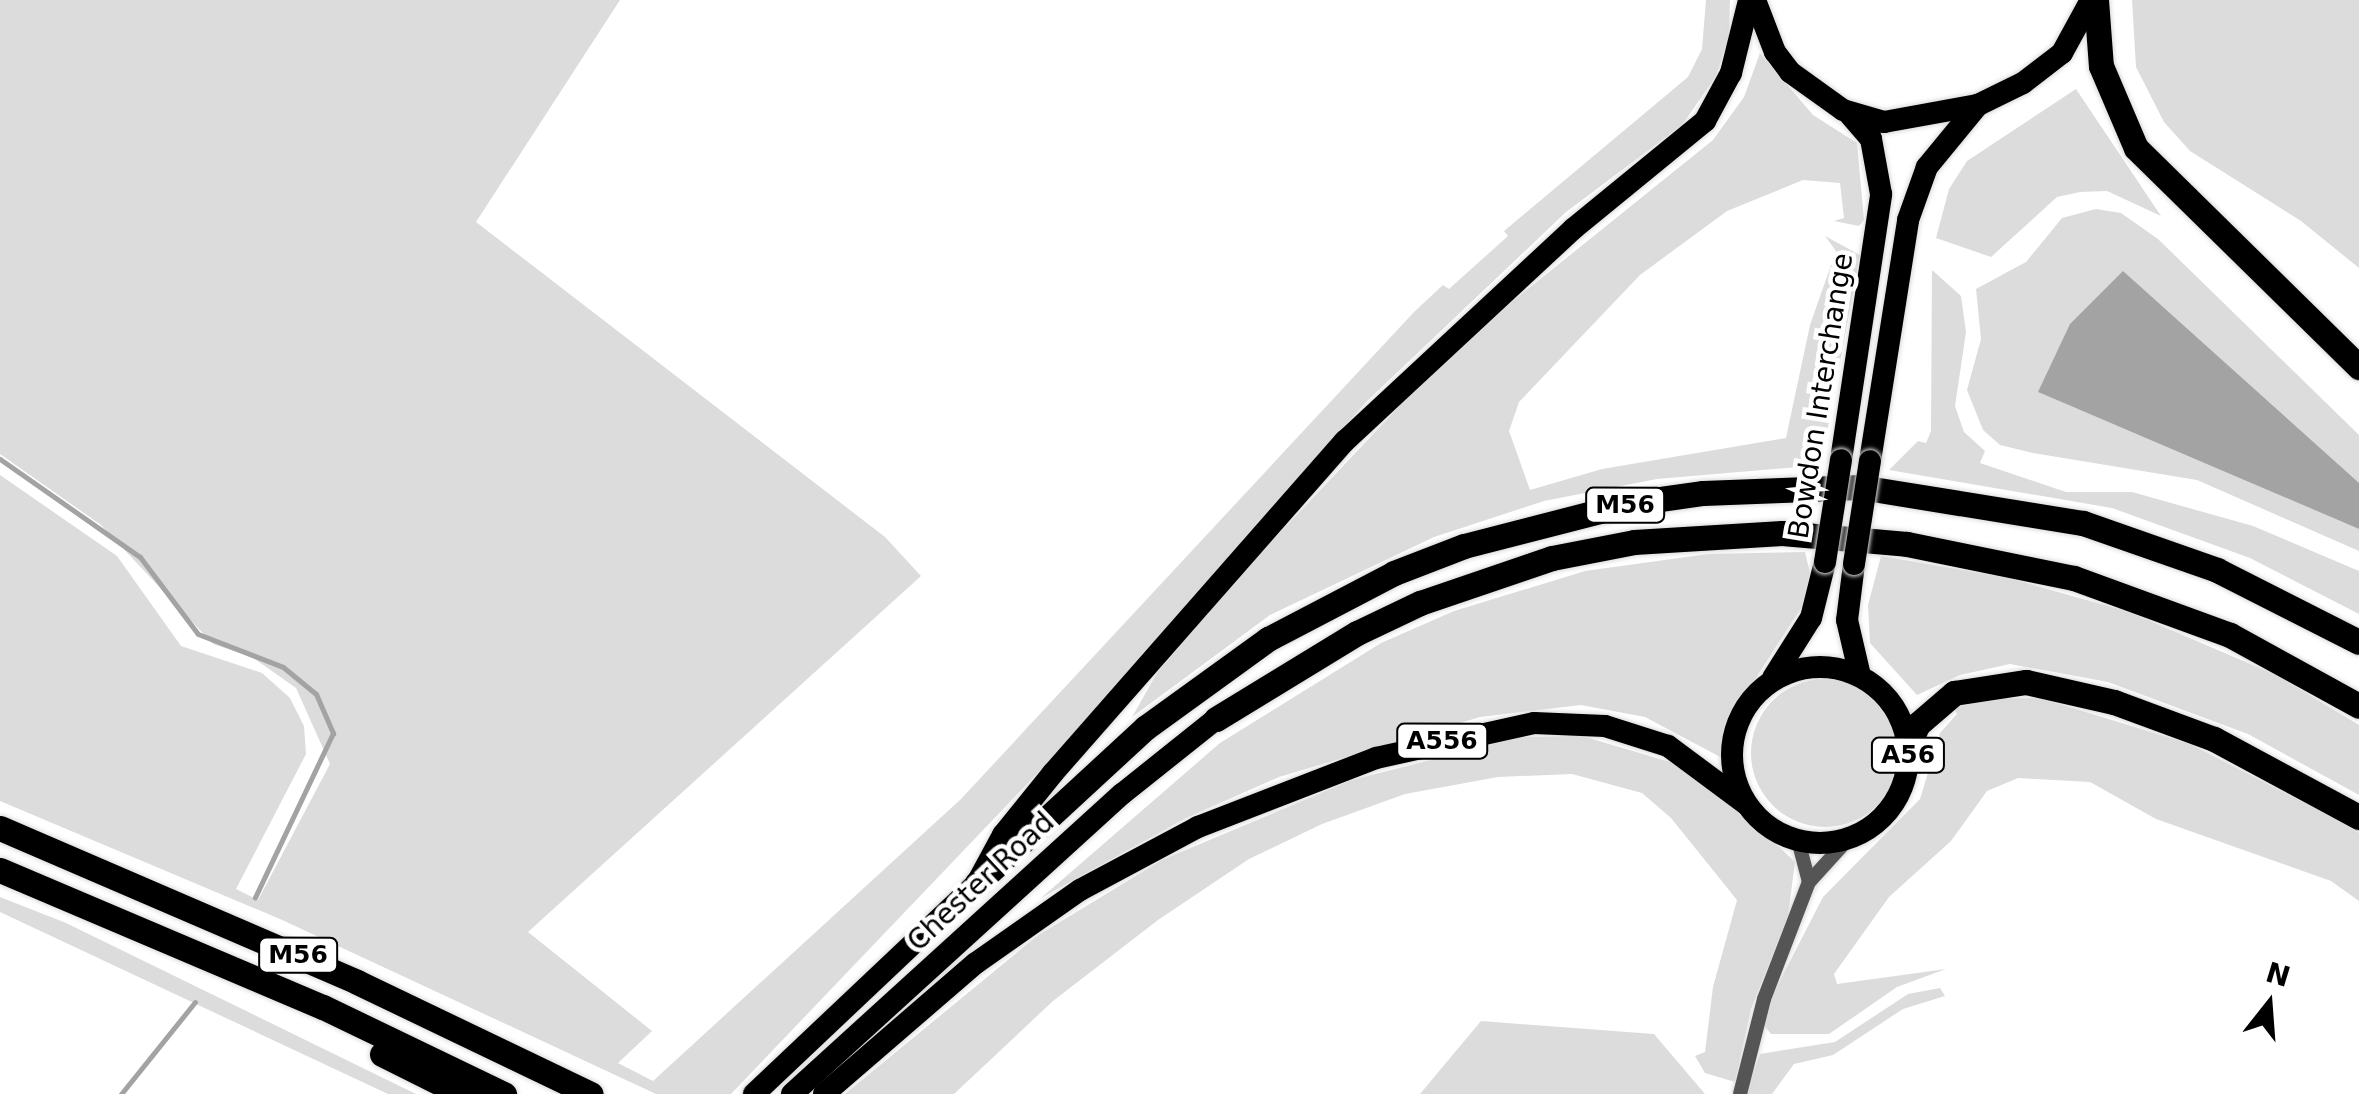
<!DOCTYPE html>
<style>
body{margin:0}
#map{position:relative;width:2359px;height:1094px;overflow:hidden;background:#fff;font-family:"DejaVu Sans",sans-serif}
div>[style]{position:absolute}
.green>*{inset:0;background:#dcdcdc}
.round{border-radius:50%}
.water>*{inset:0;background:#a3a3a3}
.stream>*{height:5px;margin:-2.5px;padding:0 2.5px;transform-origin:2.5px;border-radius:2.5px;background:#a3a3a3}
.roads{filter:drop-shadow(0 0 2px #dbdbdb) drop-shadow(0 0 2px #dbdbdb)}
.minor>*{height:14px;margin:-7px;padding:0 7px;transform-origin:7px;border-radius:7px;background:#555}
.trunk>*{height:22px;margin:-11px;padding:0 11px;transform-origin:11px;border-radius:11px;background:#000}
.trunk>.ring{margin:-11px;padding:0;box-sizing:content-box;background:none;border:22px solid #000;border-radius:50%}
.motorway>*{height:25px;margin:-12.5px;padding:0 12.5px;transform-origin:12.5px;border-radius:12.5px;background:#000}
.bridges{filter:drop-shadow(0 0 2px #dbdbdb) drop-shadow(0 0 2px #dbdbdb)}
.trunk-bridge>*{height:22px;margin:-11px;padding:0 11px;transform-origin:11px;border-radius:11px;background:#000}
span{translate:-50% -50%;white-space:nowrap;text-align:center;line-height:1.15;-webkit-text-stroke:9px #fff;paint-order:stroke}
.shield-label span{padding:2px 8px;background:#fff;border:2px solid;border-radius:8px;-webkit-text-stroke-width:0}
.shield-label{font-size:25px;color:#000;font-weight:700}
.street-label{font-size:28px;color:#000}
.north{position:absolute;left:2219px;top:954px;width:100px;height:100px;-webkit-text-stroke:8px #fff;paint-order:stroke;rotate:17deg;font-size:28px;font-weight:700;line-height:40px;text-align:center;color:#000}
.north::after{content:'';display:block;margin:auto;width:35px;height:45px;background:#000;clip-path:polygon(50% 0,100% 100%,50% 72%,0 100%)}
</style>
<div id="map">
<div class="green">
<div style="clip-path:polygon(0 0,620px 0,476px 222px,885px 537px,921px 576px,528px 932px,652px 1031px,618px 1063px,653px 1081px,961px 799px,1414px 312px,1443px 285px,1449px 289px,1508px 236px,1504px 231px,1688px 77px,1702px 49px,1706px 0,1730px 0,1729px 37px,1716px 76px,1682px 125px,1566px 212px,1366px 402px,1047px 763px,731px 1094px,656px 1094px,280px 919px,0 801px,0 475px,117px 556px,181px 646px,262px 673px,290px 698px,304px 726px,306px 754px,236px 889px,258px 900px,330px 764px,296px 688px,252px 657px,213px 644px,101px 525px,0 454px)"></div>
<div style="clip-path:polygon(2132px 0,2359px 0,2359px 268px,2301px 221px,2190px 151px,2164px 122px,2136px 67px)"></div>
<div style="clip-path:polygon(1760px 53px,1813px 115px,1857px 143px,1864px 220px,1859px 226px,1834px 221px,1844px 218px,1840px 183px,1803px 180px,1727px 211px,1640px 275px,1519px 402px,1509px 431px,1530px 490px,1602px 469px,1786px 438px,1810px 325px,1836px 251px,1825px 236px,1860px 255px,1821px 465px,1657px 479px,1544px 501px,1434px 537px,1270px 615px,1132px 717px,1157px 673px,1225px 591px,1412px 393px,1513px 301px,1713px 140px,1744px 97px)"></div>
<div style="clip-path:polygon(2076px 89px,2161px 216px,2107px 191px,2080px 192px,2057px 197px,1991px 257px,1936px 238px,1949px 189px,1967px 161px)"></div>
<div style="clip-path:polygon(2096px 209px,2121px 213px,2158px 239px,2359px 435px,2359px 483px,2340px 468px,2038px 392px,2359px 529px,2359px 551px,2197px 480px,2033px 453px,2000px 445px,1983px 430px,1967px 390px,1981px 339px,1976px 289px,2026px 262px,2062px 218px)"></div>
<div style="clip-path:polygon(1932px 270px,1961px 296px,1966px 332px,1955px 406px,1964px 432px,1985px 451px,1980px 463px,2066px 492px,2132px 492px,2253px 526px,2359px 571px,2359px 614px,2250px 558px,2112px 508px,1889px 470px,1918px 441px,1926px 443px,1931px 431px)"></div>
<div style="clip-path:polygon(1805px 552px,1810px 573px,1803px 605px,1730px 718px,1724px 759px,1645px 717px,1581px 705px,1480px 717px,1279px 777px,1186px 818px,1041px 898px,1220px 743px,1381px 643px,1454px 611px,1585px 571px,1708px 554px)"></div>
<div style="clip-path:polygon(1881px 556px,2008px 578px,2129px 612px,2276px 675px,2359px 725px,2359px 795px,2248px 734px,2108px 682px,2010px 664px,1960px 675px,1917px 695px,1870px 643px,1868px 605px)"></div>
<div class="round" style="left:1751px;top:679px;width:148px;height:148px"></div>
<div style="clip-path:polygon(2040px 698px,2190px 744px,2349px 826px,2359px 833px,2359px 901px,2331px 881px,2156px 819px,2090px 782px,2018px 778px,1987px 791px,1951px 841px,1889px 897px,1834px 974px,1837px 984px,1946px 969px,1897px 987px,1829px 1034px,1771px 1034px,1763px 1024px,1770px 1000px,1823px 897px,1920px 799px,1940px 733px,1957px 714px,1954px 708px,1987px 699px)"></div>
<div style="clip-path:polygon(1582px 736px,1680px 765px,1730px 801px,1795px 862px,1788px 916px,1751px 1009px,1735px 1082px,1705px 1073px,1695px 1056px,1705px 1052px,1713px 987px,1737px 900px,1671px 818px,1642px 793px,1572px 774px,1498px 777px,1405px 794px,1322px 824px,1249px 859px,1158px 920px,1053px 1001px,954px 1094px,845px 1094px,1037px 936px,1162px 860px,1352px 780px,1521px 737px)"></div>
<div style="clip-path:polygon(0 897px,66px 923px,416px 1094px,388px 1094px,0 912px)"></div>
<div style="clip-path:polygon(1940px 988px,1945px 996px,1903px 1009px,1833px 1055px,1794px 1064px,1772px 1094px,1745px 1094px,1760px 1054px,1835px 1042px,1908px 994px)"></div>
<div style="clip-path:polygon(1481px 1021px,1654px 1034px,1705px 1094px,1420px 1094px)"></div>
</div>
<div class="water">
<div style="clip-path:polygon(2123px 271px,2359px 483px,2359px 529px,2038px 392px,2070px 324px)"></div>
</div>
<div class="stream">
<div style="left:0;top:459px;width:171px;rotate:35deg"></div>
<div style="left:140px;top:557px;width:96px;rotate:53deg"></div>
<div style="left:198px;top:634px;width:91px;rotate:21.2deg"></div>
<div style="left:283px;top:667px;width:43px;rotate:39.3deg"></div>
<div style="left:316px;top:694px;width:43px;rotate:66.4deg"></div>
<div style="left:333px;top:733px;width:182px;rotate:115.4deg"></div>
<div style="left:121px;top:1094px;width:118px;rotate:-51.2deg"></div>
</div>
<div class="roads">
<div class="minor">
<div style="left:1809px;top:882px;width:59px;rotate:-47.7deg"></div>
<div style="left:1740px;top:1094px;width:98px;rotate:-75.8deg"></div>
<div style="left:1764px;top:999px;width:125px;rotate:-69deg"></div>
<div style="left:1809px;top:882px;width:43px;rotate:-104.7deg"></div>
</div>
<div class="trunk">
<div style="left:1755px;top:0;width:56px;rotate:69deg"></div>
<div style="left:1775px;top:52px;width:25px;rotate:53deg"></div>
<div style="left:1790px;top:72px;width:65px;rotate:35.6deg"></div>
<div style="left:1843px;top:110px;width:43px;rotate:16.3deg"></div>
<div style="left:1884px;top:122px;width:96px;rotate:-10.3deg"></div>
<div style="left:1978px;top:105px;width:50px;rotate:-26.1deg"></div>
<div style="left:2023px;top:83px;width:49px;rotate:-37.6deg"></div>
<div style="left:2062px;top:53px;width:60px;rotate:-61.3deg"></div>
<div style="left:1841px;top:460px;width:269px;rotate:-81.4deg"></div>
<div style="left:1881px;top:194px;width:56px;rotate:-100.3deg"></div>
<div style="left:1871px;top:139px;width:32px;rotate:-131deg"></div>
<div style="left:1870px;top:461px;width:244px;rotate:-81deg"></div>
<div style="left:1908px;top:220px;width:56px;rotate:-70.3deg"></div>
<div style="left:1927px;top:167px;width:80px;rotate:-50.6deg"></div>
<div style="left:1854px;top:564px;width:56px;rotate:97.1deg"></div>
<div style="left:1847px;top:620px;width:57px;rotate:76.9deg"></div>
<div class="ring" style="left:1732px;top:667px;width:154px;height:154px"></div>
<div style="left:1773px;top:678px;width:71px;rotate:-57.7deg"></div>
<div style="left:1811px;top:618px;width:58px;rotate:-76deg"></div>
<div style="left:754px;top:1094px;width:307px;rotate:-43.4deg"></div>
<div style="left:977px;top:883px;width:55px;rotate:-61.6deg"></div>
<div style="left:1003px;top:835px;width:80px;rotate:-51.1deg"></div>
<div style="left:1053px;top:773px;width:442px;rotate:-48.7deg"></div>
<div style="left:1345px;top:441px;width:311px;rotate:-42.9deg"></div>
<div style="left:1573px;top:229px;width:171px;rotate:-39.3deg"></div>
<div style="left:1705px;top:121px;width:55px;rotate:-61.6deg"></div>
<div style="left:1731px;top:73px;width:75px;rotate:-76.1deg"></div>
<div style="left:792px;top:1094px;width:446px;rotate:-42.3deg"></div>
<div style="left:1122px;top:794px;width:120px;rotate:-38.6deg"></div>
<div style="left:824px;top:1094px;width:201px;rotate:-40.8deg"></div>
<div style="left:976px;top:963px;width:127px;rotate:-35.1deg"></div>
<div style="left:1080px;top:890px;width:134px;rotate:-28.1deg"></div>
<div style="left:1198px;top:827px;width:191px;rotate:-21.2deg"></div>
<div style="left:1376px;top:758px;width:162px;rotate:-12.5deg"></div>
<div style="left:1534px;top:723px;width:71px;rotate:2.4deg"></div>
<div style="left:1605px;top:726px;width:66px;rotate:17.6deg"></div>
<div style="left:1668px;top:746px;width:97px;rotate:36.6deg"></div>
</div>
<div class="motorway">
<div style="left:2096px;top:0;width:66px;rotate:85.7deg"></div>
<div style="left:2101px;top:66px;width:89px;rotate:66.9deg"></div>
<div style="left:2136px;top:148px;width:313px;rotate:44.5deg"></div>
<div style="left:1216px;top:719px;width:165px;rotate:-31.4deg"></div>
<div style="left:1357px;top:633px;width:70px;rotate:-25.5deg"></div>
<div style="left:1420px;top:603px;width:139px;rotate:-18.8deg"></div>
<div style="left:1552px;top:558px;width:84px;rotate:-11deg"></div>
<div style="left:1634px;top:542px;width:148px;rotate:-3.5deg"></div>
<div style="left:1782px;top:533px;width:125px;rotate:5deg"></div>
<div style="left:1907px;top:544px;width:170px;rotate:11.5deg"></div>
<div style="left:2074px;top:578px;width:166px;rotate:20.1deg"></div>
<div style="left:2230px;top:635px;width:147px;rotate:28.8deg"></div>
<div style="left:1908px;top:746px;width:24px;rotate:-66deg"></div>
<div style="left:1918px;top:724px;width:48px;rotate:-40.7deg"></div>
<div style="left:1954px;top:693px;width:73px;rotate:-8.7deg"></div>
<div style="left:2026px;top:682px;width:90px;rotate:12.8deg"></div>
<div style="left:2114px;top:702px;width:107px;rotate:20.3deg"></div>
<div style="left:2214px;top:739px;width:165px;rotate:28.3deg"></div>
<div style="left:0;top:828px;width:389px;rotate:23.3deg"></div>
<div style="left:357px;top:982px;width:259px;rotate:25.6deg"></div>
<div style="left:0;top:870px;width:351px;rotate:23deg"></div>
<div style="left:323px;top:1007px;width:201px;rotate:25.7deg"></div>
<div style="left:977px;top:883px;width:229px;rotate:-42.7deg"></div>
<div style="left:1145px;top:728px;width:152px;rotate:-35.9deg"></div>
<div style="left:1268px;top:639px;width:142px;rotate:-27.6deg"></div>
<div style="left:1394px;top:573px;width:75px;rotate:-21.1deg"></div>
<div style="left:1464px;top:546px;width:173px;rotate:-14.4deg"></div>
<div style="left:1632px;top:503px;width:72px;rotate:-8deg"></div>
<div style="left:1703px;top:493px;width:157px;rotate:-2.2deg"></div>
<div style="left:1860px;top:487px;width:226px;rotate:9.2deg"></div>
<div style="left:2083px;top:523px;width:142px;rotate:19.3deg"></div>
<div style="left:2217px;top:570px;width:159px;rotate:26.9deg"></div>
<div style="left:382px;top:1054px;width:89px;rotate:26.6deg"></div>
</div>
</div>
<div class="bridges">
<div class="trunk-bridge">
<div style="left:1825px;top:562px;width:103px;rotate:-81.1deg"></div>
<div style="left:1854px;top:564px;width:104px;rotate:-81.2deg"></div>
</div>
</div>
<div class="shield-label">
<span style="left:1625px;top:505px">M56</span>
<span style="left:1442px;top:741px">A556</span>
<span style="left:1908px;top:755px">A56</span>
<span style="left:298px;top:955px">M56</span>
</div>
<div class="street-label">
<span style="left:1821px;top:396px;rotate:-81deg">Bowdon Interchange</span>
<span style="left:981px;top:882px;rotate:-43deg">Chester Road</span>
</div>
<div class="north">N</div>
</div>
